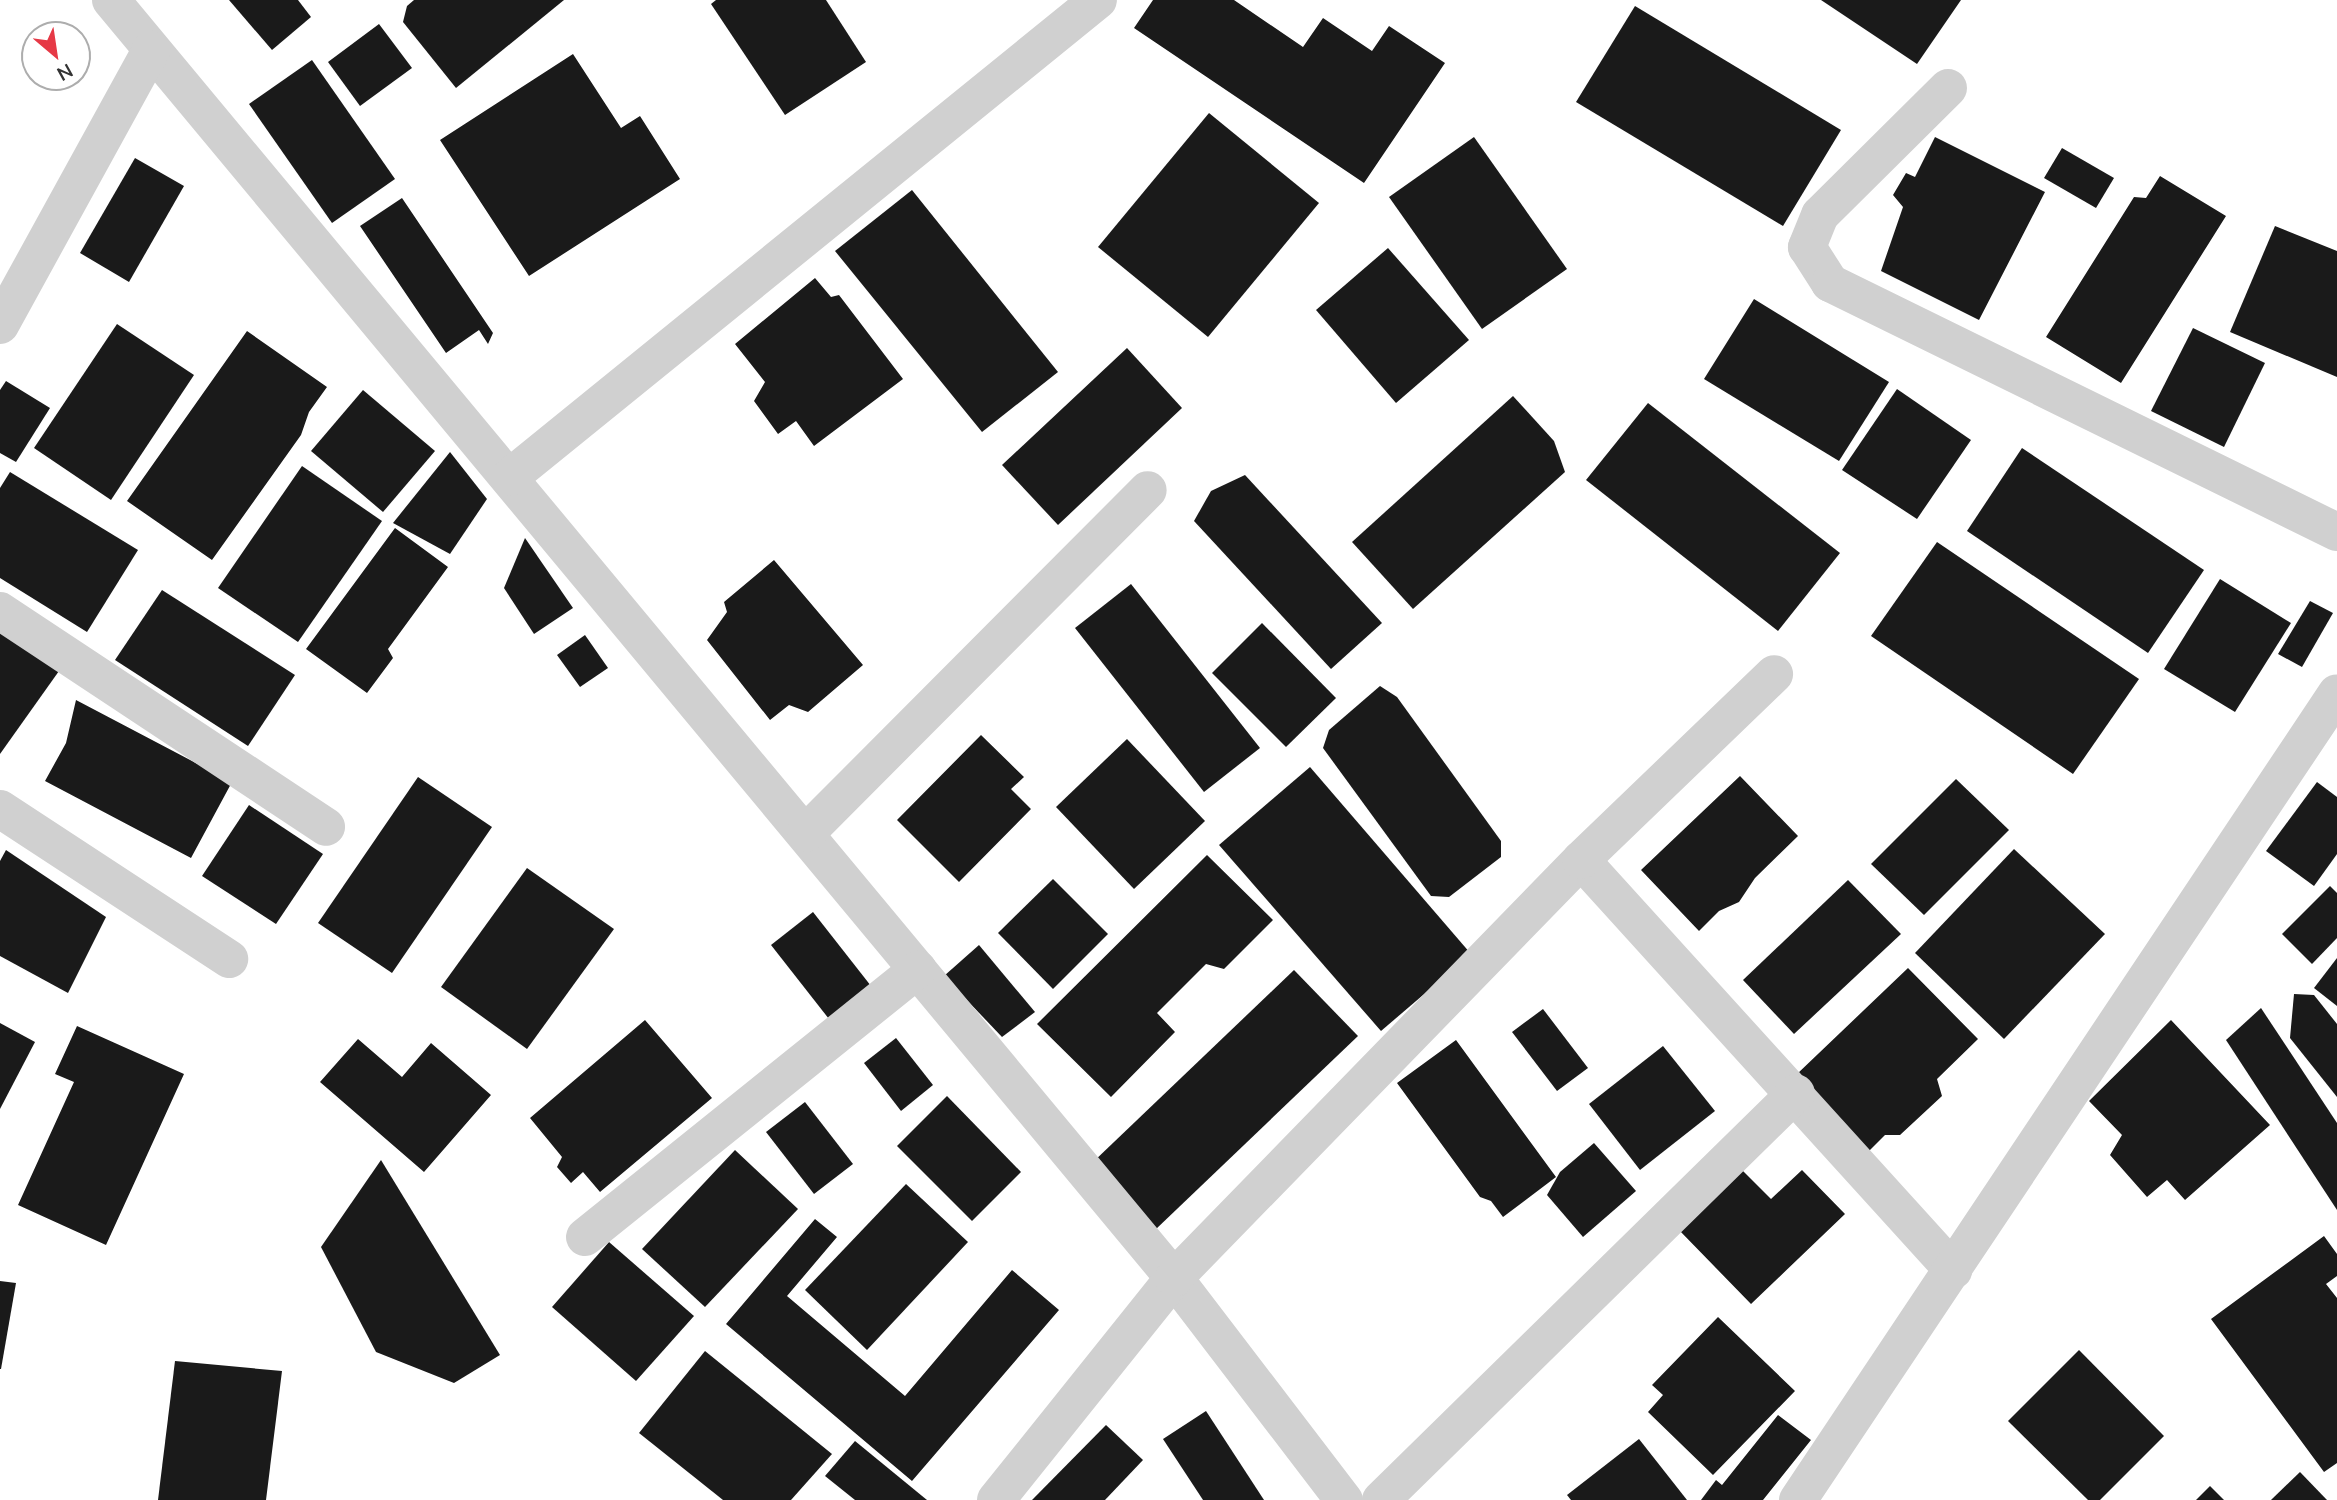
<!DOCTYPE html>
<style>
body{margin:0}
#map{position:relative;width:2337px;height:1500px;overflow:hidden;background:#fff;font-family:Mulish,sans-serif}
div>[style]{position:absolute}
.building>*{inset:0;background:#1a1a1a}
.minor>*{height:38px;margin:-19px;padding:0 19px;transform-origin:19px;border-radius:19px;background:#d0d0d0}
span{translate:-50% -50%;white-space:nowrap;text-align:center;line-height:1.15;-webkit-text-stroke:7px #fff;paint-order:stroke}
.north{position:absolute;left:21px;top:21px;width:70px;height:70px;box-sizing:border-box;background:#fff;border:2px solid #adadad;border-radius:50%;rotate:151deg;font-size:19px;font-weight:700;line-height:28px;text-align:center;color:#333}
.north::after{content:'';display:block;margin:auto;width:24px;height:32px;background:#e63946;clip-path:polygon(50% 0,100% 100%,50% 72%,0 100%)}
</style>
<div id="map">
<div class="building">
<div style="clip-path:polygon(229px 0,298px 0,311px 17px,272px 50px)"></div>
<div style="clip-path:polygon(414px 0,564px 0,456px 88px,403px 22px,407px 6px)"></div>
<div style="clip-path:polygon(716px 0,826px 0,866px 62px,785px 115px,711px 4px)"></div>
<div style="clip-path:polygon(1153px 0,1234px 0,1303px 47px,1323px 18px,1372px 51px,1389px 26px,1445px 63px,1364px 183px,1134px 28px)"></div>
<div style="clip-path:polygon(1821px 0,1961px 0,1917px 64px)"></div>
<div style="clip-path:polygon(1635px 6px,1841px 130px,1783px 226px,1576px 102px)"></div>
<div style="clip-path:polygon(379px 24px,412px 68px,360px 106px,328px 62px)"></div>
<div style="clip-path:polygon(573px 54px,621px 128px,640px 116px,680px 179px,529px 276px,440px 140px)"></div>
<div style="clip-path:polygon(312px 60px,395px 179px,332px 223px,249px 104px)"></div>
<div style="clip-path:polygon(1209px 113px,1319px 203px,1208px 337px,1098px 247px)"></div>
<div style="clip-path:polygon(1474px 137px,1567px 269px,1482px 329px,1389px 197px)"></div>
<div style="clip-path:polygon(1935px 137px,2045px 192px,1979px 320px,1881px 271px,1903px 207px,1893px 195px,1906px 173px,1915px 177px)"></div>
<div style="clip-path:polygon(2062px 148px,2114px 178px,2096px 208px,2044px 178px)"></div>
<div style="clip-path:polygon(135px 158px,184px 186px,129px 282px,80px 253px)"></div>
<div style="clip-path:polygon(2160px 176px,2226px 216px,2121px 383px,2046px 337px,2134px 197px,2146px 198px)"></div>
<div style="clip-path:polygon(912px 190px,1058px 372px,982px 432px,835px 251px)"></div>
<div style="clip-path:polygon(402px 198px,493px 333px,488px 344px,479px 330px,446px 353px,360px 226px)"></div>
<div style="clip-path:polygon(2275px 226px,2337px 251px,2337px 377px,2230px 332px)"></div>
<div style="clip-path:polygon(1388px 248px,1469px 340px,1396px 403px,1316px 310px)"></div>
<div style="clip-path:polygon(815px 278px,831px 297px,839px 295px,903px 379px,814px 446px,796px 421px,778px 434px,754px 401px,765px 382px,735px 344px)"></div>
<div style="clip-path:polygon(1754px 299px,1889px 382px,1839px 461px,1704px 379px)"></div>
<div style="clip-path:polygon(117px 324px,194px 375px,111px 500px,34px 448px)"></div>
<div style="clip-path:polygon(2193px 328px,2265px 363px,2224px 447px,2151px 411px)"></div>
<div style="clip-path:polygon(247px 331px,327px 387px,309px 412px,301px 435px,212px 560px,127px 501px)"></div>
<div style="clip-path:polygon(1127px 348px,1182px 408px,1058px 525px,1002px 465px)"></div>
<div style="clip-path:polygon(6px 381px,50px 408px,16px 462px,0 453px,0 390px)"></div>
<div style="clip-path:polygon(1897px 389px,1971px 440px,1917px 519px,1842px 470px)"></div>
<div style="clip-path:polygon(363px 390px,435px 451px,383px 512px,311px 451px)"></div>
<div style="clip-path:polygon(1513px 396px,1554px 441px,1565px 472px,1413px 609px,1352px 542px)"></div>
<div style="clip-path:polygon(1648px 403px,1840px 553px,1778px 631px,1586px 480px)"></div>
<div style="clip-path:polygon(2022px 448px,2204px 570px,2148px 653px,1967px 531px)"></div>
<div style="clip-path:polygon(450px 452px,487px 499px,450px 554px,393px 523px)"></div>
<div style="clip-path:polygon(302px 466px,382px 521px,298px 642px,218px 588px)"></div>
<div style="clip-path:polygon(10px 472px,138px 550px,87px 632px,0 578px,0 488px)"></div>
<div style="clip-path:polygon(1245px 475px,1382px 623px,1331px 669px,1194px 521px,1211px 491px)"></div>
<div style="clip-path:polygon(395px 528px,448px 567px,388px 649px,393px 658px,367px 693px,306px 649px)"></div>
<div style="clip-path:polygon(525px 538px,573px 608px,534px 634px,504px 588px)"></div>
<div style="clip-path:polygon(1937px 542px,2139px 679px,2073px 774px,1871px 636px)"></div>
<div style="clip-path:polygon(774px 560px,863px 665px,808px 712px,789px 705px,770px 720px,707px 640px,727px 612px,724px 602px)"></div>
<div style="clip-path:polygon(2220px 579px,2291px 623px,2235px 712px,2164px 669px)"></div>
<div style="clip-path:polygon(1131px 584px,1260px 748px,1204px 792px,1075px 628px)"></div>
<div style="clip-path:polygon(162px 590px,295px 675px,248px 746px,115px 660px)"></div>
<div style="clip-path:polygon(2310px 601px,2333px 613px,2302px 667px,2278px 654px)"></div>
<div style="clip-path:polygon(1262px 623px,1336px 698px,1286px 747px,1212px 673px)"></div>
<div style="clip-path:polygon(0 630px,59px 671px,0 754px)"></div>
<div style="clip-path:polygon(585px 635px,608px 668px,580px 687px,557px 655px)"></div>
<div style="clip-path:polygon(1380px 686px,1397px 697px,1501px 841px,1501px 857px,1449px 897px,1431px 896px,1323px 748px,1329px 730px)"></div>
<div style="clip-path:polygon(76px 700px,232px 782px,191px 858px,45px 781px,66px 743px)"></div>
<div style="clip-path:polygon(981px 735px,1024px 777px,1011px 789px,1031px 809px,959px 882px,897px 820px)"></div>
<div style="clip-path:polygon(1127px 739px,1205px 821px,1134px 889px,1056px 807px)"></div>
<div style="clip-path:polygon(1310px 767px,1471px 954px,1381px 1031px,1219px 845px)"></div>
<div style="clip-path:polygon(1740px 776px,1798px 836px,1755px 878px,1739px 902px,1719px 911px,1699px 931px,1641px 870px)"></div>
<div style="clip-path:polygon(418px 777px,492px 827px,392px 973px,318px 923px)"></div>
<div style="clip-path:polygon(1956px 779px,2009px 830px,1924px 915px,1871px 864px)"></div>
<div style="clip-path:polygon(2317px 782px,2337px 797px,2337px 854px,2314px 886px,2266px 851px)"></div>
<div style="clip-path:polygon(249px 805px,323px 854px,276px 924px,202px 876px)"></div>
<div style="clip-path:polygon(2014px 849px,2105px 934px,2004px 1039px,1915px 953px)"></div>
<div style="clip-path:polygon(6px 850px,106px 917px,68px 993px,0 956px,0 861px)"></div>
<div style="clip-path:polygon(1207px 855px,1273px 920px,1224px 969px,1206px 964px,1157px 1013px,1175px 1032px,1111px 1097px,1037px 1024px)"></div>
<div style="clip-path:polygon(527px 868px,614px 929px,527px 1049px,441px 987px)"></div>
<div style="clip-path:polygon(1053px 879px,1108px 934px,1053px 989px,998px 933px)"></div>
<div style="clip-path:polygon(1848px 880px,1901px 934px,1794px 1034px,1743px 980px)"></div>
<div style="clip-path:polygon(2330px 886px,2337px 893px,2337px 938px,2312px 964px,2282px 934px)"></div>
<div style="clip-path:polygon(813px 912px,871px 986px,829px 1019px,771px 945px)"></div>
<div style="clip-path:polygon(979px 945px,1035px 1012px,1002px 1037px,944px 976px)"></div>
<div style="clip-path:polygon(2337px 958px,2337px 1006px,2314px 988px)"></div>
<div style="clip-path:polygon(1908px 968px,1978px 1039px,1937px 1079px,1942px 1096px,1900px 1135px,1885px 1135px,1869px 1151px,1796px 1075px)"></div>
<div style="clip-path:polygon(1294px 970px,1358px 1036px,1155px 1230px,1091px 1164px)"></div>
<div style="clip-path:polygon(2294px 994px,2314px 995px,2337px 1024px,2337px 1097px,2290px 1038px)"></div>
<div style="clip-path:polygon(2261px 1008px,2337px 1123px,2337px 1210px,2226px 1040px)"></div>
<div style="clip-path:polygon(1543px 1009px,1588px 1068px,1557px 1091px,1512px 1032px)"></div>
<div style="clip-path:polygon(645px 1020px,712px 1098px,600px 1192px,583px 1172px,571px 1183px,557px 1167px,562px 1157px,530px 1118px)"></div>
<div style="clip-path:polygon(2171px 1020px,2270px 1125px,2185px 1200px,2167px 1180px,2147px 1197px,2110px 1155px,2122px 1135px,2089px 1101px)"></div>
<div style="clip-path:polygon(0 1023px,35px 1042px,0 1109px)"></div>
<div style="clip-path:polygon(77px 1026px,184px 1074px,106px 1245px,18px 1205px,74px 1082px,55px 1074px)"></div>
<div style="clip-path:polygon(896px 1038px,933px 1085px,901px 1111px,864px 1063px)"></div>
<div style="clip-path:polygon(358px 1039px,402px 1077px,431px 1043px,491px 1095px,424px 1172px,320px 1082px)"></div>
<div style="clip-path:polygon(1456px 1040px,1556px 1177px,1503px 1217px,1491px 1201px,1480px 1197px,1397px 1083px)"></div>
<div style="clip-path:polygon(1663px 1046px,1715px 1111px,1640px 1170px,1589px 1104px)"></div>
<div style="clip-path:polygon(947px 1096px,1021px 1172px,972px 1221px,897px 1146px)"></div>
<div style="clip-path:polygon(805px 1102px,853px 1164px,814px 1194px,766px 1132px)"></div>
<div style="clip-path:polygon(1594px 1143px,1636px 1191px,1583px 1237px,1547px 1195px,1560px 1172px)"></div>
<div style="clip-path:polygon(735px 1150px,798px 1209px,705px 1307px,642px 1249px)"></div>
<div style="clip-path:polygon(381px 1160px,500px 1355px,454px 1383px,376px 1352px,321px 1247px)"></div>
<div style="clip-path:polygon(1742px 1170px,1771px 1199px,1802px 1170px,1845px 1214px,1751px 1304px,1679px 1230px)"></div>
<div style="clip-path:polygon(906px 1184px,968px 1242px,867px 1350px,805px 1290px)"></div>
<div style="clip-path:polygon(815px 1219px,837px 1237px,787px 1296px,905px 1396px,1012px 1270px,1059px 1310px,912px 1481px,726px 1324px)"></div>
<div style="clip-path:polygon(2324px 1236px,2337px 1254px,2337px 1276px,2326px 1284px,2337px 1298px,2337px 1463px,2324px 1472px,2211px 1319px)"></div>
<div style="clip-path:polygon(609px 1242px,694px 1316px,636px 1381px,552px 1307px)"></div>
<div style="clip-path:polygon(0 1281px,16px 1283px,1px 1369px,0 1369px)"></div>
<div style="clip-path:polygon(1718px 1317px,1795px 1391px,1713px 1475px,1648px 1412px,1663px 1395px,1652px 1385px)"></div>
<div style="clip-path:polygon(2079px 1350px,2164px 1436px,2100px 1500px,2088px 1500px,2008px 1421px)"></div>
<div style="clip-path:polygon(705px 1351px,832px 1454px,791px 1500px,723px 1500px,639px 1433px)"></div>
<div style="clip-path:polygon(175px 1361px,282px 1371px,266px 1500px,158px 1500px)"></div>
<div style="clip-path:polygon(1206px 1411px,1264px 1500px,1203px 1500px,1163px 1439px)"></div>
<div style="clip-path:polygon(1778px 1415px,1811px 1440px,1763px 1500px,1701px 1500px,1716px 1480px,1722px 1485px)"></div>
<div style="clip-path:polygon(1106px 1425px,1143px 1460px,1105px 1500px,1032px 1500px)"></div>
<div style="clip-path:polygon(1639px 1439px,1687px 1500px,1571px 1500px,1567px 1495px)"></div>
<div style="clip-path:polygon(855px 1441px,927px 1500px,855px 1500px,825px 1476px)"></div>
<div style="clip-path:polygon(2300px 1472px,2327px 1500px,2271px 1500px)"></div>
<div style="clip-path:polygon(2210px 1486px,2224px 1500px,2196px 1500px)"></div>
</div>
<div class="minor">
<div style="left:111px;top:0;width:1662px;rotate:50.25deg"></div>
<div style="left:1174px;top:1278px;width:280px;rotate:52.6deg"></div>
<div style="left:1948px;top:88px;width:180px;rotate:135.2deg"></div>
<div style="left:1820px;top:215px;width:35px;rotate:112deg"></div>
<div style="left:1807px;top:247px;width:43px;rotate:57.4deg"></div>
<div style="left:1830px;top:283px;width:565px;rotate:26.16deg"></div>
<div style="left:0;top:325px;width:314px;rotate:-61.2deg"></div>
<div style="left:510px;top:477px;width:757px;rotate:-39.05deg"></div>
<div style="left:0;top:611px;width:391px;rotate:33.5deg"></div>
<div style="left:0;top:809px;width:274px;rotate:33.2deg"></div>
<div style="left:806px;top:833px;width:484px;rotate:-45.1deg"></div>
<div style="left:1581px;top:860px;width:554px;rotate:47.78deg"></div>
<div style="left:585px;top:1237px;width:427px;rotate:-38.8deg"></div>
<div style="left:996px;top:1500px;width:285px;rotate:-51.3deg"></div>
<div style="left:1174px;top:1278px;width:583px;rotate:-45.76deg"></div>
<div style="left:1581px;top:860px;width:268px;rotate:-43.9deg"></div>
<div style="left:1381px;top:1500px;width:581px;rotate:-44.44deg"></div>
<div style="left:1798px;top:1500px;width:970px;rotate:-56.26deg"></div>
</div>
<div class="north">N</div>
</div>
